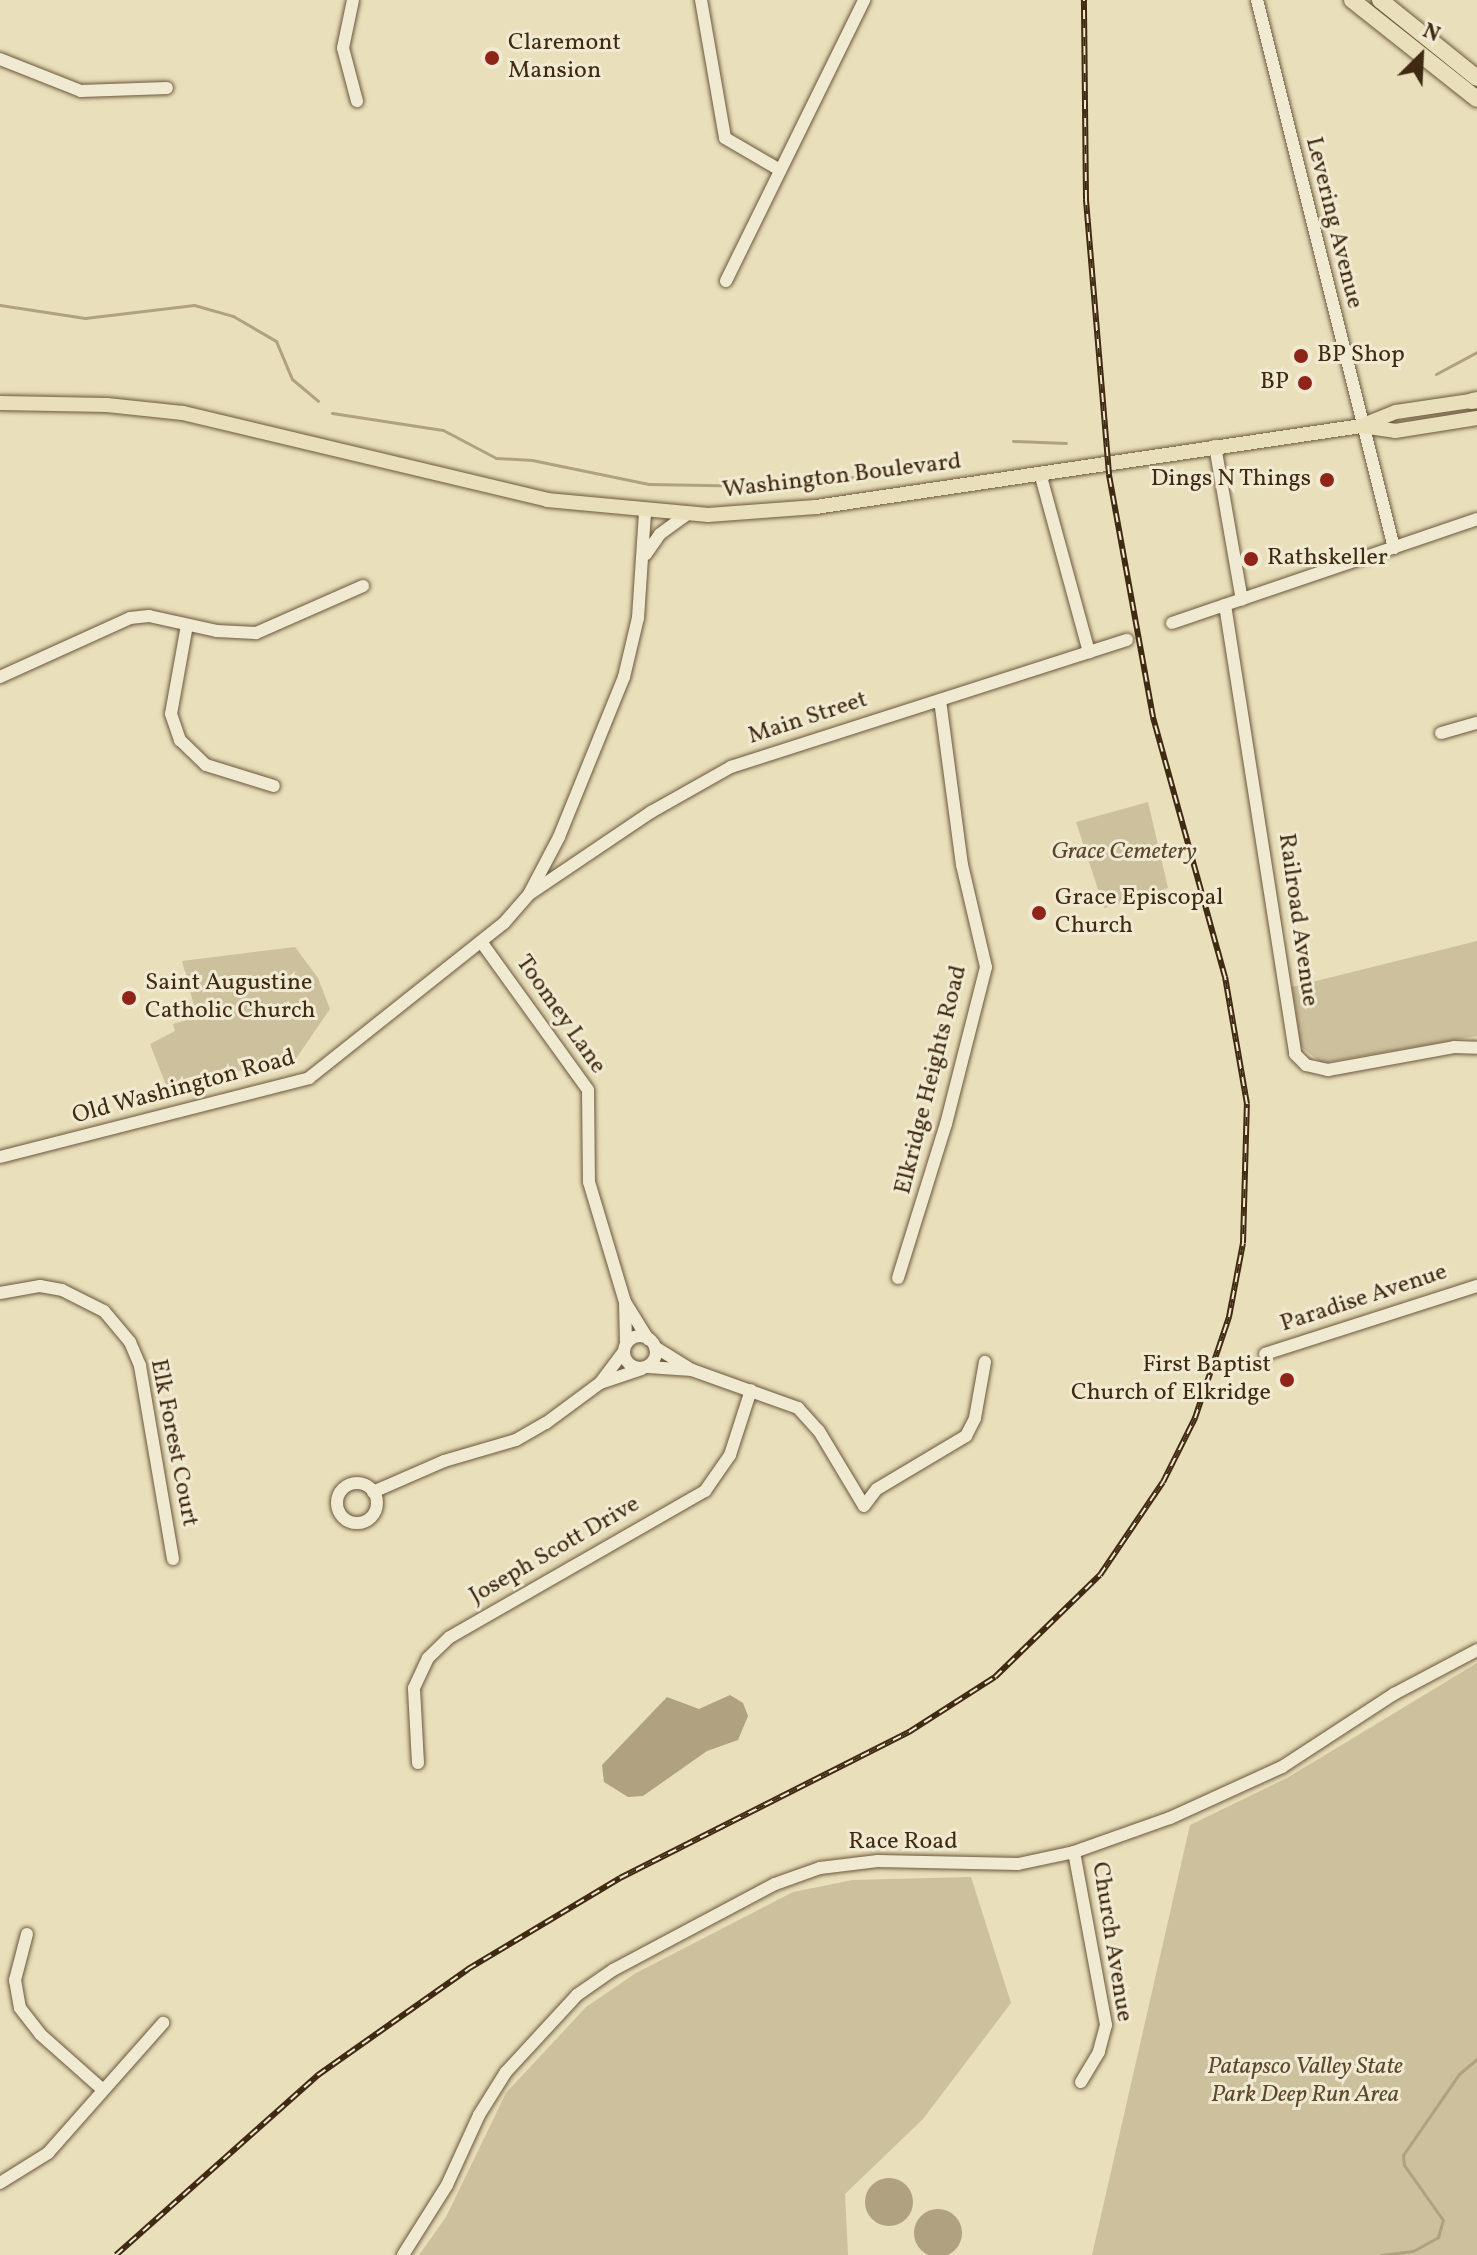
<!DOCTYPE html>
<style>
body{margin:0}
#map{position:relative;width:1477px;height:2255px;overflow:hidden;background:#e9dfba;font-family:Vollkorn,serif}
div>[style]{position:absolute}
.green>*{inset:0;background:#ccc09d}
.water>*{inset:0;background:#b0a181}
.round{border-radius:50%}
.stream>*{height:3px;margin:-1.5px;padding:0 1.5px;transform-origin:1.5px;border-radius:1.5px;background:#b0a181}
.roads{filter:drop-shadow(0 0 2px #6b573c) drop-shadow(0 0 2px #6b573c)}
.minor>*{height:12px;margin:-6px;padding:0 6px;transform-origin:6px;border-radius:6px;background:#f1ead2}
.minor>.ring{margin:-6px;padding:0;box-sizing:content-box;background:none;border:12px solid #f1ead2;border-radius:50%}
.major>*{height:14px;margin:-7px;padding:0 7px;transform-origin:7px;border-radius:7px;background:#e9dfba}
.highway>*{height:16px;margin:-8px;padding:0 8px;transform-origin:8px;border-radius:8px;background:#e9dfba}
.rail>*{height:6px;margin-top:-3px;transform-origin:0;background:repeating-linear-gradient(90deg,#f1ead2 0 9px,#412a12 0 18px);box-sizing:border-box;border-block:2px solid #412a12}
.dots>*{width:22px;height:22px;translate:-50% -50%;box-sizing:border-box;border:4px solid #f1ead2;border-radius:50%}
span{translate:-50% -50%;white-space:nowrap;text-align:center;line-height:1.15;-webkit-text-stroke:6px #f1ead2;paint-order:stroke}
.poi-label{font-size:24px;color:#412a12}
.left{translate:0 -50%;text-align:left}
.right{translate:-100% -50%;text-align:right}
.street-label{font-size:24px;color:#412a12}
.park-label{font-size:24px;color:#5d482e;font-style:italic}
.north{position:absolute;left:1381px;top:16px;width:80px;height:80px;-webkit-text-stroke:6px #f1ead2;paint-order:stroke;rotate:24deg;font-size:22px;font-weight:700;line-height:32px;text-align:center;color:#412a12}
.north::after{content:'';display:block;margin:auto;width:28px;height:36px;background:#412a12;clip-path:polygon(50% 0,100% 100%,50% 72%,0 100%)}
</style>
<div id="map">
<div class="green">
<div style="clip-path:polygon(1148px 802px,1168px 888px,1104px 908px,1076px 822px)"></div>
<div style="clip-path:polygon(1477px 941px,1477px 1036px,1322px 1063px,1301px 1047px,1292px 987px)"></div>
<div style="clip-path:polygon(295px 947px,318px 978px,330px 1009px,295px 1060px,166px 1085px,150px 1044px,175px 1031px,173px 1024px,197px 1017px,182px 961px)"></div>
<div style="clip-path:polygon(1477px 1663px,1477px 2255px,1092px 2255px,1190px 1825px,1287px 1778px)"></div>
<div style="clip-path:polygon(971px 1877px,1011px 2003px,923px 2119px,845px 2194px,848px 2255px,419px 2255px,446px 2217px,506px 2093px,586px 2007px,636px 1973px,793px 1892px,853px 1880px)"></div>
</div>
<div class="water">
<div style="clip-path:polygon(730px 1695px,743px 1703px,748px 1716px,738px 1740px,707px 1751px,643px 1796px,628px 1797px,604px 1782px,602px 1765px,667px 1697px,699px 1709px)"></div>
<div class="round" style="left:865px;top:2178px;width:48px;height:48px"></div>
<div class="round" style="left:914px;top:2209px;width:48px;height:48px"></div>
</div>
<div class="stream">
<div style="left:0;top:305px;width:86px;rotate:8.7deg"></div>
<div style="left:85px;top:318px;width:110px;rotate:-6.8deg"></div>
<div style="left:194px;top:305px;width:41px;rotate:15.8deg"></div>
<div style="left:233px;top:316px;width:50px;rotate:30.2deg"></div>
<div style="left:276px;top:341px;width:41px;rotate:67.2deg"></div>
<div style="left:292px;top:379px;width:34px;rotate:40deg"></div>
<div style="left:1436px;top:374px;width:47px;rotate:-28.2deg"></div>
<div style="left:332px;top:413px;width:112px;rotate:8.7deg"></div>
<div style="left:443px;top:430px;width:60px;rotate:27.8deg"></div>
<div style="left:496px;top:458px;width:36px;rotate:3deg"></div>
<div style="left:532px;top:460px;width:119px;rotate:11.6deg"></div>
<div style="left:649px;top:484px;width:113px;rotate:1deg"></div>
<div style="left:762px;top:486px;width:116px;rotate:-5.5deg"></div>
<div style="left:877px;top:475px;width:24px;rotate:-22deg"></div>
<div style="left:1013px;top:441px;width:53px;rotate:2.2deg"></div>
<div style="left:912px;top:463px;width:12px;rotate:-9deg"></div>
<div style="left:1381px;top:2255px;width:32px;rotate:-7deg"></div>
<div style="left:1413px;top:2251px;width:29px;rotate:-29deg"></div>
<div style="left:1438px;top:2237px;width:18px;rotate:-74deg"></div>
<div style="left:1443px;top:2220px;width:67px;rotate:-125.3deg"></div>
<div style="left:1404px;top:2165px;width:10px;rotate:-96deg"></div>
<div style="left:1403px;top:2155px;width:98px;rotate:-55.3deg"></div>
<div style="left:1459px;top:2074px;width:23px;rotate:-40deg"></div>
</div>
<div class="roads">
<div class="minor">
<div style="left:353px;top:0;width:49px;rotate:101.8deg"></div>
<div style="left:343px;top:48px;width:55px;rotate:75.2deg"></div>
<div style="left:701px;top:0;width:140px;rotate:80.1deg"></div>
<div style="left:725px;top:138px;width:64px;rotate:30.2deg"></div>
<div style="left:1257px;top:0;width:565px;rotate:75.96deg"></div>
<div style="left:0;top:59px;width:87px;rotate:21.6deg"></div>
<div style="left:81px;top:91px;width:86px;rotate:-2deg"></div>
<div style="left:726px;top:281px;width:313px;rotate:-63.8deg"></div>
<div style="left:1215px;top:446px;width:156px;rotate:80.1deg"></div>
<div style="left:1040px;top:473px;width:186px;rotate:74.7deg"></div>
<div style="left:646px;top:554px;width:24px;rotate:-55deg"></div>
<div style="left:660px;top:534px;width:32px;rotate:-36deg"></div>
<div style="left:1225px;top:605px;width:454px;rotate:81.1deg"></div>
<div style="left:1295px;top:1054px;width:16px;rotate:45deg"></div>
<div style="left:1306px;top:1065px;width:23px;rotate:13deg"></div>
<div style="left:1328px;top:1070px;width:128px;rotate:-10.3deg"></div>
<div style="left:1454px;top:1047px;width:23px;rotate:2deg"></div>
<div style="left:1172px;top:623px;width:322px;rotate:-18.8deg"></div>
<div style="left:187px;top:625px;width:90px;rotate:100.2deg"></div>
<div style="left:171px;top:714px;width:28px;rotate:71deg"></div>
<div style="left:180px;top:740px;width:36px;rotate:44deg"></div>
<div style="left:206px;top:765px;width:71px;rotate:17.2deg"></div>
<div style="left:0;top:677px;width:143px;rotate:-24.4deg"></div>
<div style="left:130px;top:618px;width:19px;rotate:-6deg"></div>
<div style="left:149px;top:616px;width:70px;rotate:12.4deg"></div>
<div style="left:217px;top:631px;width:39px;rotate:3deg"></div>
<div style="left:256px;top:633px;width:117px;rotate:-23.7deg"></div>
<div style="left:1441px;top:733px;width:37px;rotate:-16deg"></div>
<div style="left:531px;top:893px;width:145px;rotate:-34deg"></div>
<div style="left:651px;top:812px;width:92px;rotate:-29.4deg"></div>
<div style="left:731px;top:767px;width:416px;rotate:-17.8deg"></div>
<div style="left:482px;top:943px;width:181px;rotate:54.2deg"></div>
<div style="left:588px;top:1090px;width:92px;rotate:89.4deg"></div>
<div style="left:589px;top:1182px;width:125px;rotate:73.3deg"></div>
<div style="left:625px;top:1302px;width:42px;rotate:88.6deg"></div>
<div style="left:0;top:1157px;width:319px;rotate:-14.3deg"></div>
<div style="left:309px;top:1078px;width:249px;rotate:-38.5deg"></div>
<div style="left:504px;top:923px;width:38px;rotate:-49deg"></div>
<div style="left:529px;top:894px;width:64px;rotate:-62.2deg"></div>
<div style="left:559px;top:837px;width:173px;rotate:-67.9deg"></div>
<div style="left:624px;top:677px;width:61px;rotate:-76.7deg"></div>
<div style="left:638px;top:618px;width:105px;rotate:-86.2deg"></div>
<div style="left:898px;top:1278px;width:161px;rotate:-72.7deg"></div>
<div style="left:946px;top:1124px;width:162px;rotate:-75.7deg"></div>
<div style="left:986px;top:967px;width:105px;rotate:-103.2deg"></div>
<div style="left:962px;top:865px;width:165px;rotate:-97.6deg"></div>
<div style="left:0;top:1293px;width:41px;rotate:-9.9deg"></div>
<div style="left:40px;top:1286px;width:22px;rotate:10deg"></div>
<div style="left:62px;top:1290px;width:47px;rotate:26.6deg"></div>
<div style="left:104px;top:1311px;width:40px;rotate:50deg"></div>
<div style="left:130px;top:1342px;width:26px;rotate:67deg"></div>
<div style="left:140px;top:1366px;width:196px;rotate:80.3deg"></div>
<div style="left:625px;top:1302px;width:44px;rotate:58.1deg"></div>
<div class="ring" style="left:624px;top:1336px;width:20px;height:20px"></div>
<div style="left:655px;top:1347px;width:44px;rotate:31.9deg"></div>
<div style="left:692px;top:1370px;width:113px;rotate:19.7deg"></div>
<div style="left:798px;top:1408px;width:31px;rotate:48deg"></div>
<div style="left:819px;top:1431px;width:87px;rotate:59deg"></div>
<div style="left:864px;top:1506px;width:21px;rotate:-53deg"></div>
<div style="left:877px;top:1489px;width:104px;rotate:-30.8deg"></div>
<div style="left:966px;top:1436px;width:20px;rotate:-63deg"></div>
<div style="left:975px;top:1418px;width:57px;rotate:-79.9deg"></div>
<div style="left:1265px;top:1354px;width:223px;rotate:-17.8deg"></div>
<div style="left:648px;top:1367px;width:44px;rotate:3.9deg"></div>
<div style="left:600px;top:1383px;width:44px;rotate:-18.4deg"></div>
<div class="ring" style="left:337px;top:1483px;width:28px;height:28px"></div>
<div style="left:373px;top:1492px;width:77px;rotate:-23.6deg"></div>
<div style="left:444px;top:1461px;width:75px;rotate:-16.3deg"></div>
<div style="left:516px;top:1440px;width:34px;rotate:-30deg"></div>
<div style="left:546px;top:1423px;width:67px;rotate:-36.5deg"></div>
<div style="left:600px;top:1383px;width:40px;rotate:-53deg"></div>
<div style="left:418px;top:1763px;width:75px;rotate:-93.1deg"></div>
<div style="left:414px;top:1688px;width:33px;rotate:-65deg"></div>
<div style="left:428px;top:1658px;width:30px;rotate:-44deg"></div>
<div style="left:450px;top:1637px;width:294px;rotate:-29.8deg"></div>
<div style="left:705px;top:1491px;width:44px;rotate:-55.2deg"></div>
<div style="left:730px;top:1455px;width:68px;rotate:-72.1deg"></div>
<div style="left:1074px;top:1852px;width:176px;rotate:79.5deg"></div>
<div style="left:1106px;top:2025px;width:28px;rotate:105deg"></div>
<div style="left:1099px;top:2052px;width:35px;rotate:121deg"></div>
<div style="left:27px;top:1934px;width:48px;rotate:104.6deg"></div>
<div style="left:15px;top:1980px;width:28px;rotate:80deg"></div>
<div style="left:20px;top:2008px;width:33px;rotate:52deg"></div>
<div style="left:40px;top:2034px;width:84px;rotate:41.6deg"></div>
<div style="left:0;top:2183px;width:57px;rotate:-32deg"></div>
<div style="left:48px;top:2153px;width:174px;rotate:-48.5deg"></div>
<div style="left:403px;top:2255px;width:83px;rotate:-57.8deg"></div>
<div style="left:447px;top:2185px;width:77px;rotate:-65.4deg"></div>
<div style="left:479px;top:2115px;width:51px;rotate:-57.9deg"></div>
<div style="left:506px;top:2072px;width:105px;rotate:-47.3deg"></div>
<div style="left:577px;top:1995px;width:44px;rotate:-34.8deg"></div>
<div style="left:613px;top:1970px;width:183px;rotate:-28deg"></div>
<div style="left:775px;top:1884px;width:48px;rotate:-19.6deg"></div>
<div style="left:820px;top:1868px;width:58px;rotate:-6.9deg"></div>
<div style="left:878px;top:1861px;width:140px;rotate:1.2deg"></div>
<div style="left:1018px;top:1864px;width:57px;rotate:-12.1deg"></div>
<div style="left:1074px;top:1852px;width:102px;rotate:-19.5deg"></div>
<div style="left:1170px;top:1818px;width:123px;rotate:-24.5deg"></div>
<div style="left:1282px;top:1767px;width:134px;rotate:-33.1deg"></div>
<div style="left:1394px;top:1694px;width:94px;rotate:-27.9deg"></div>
</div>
<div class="major">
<div style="left:0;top:403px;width:107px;rotate:1.1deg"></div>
<div style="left:107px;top:405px;width:76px;rotate:6deg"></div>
<div style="left:183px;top:413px;width:374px;rotate:13.4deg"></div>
<div style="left:547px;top:500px;width:162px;rotate:5.3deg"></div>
<div style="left:708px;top:515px;width:108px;rotate:-4.2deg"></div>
<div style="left:816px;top:507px;width:551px;rotate:-8.45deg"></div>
<div style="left:1361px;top:426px;width:38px;rotate:-22deg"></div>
<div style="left:1396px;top:412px;width:82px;rotate:-8.4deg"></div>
<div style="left:1361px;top:426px;width:34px;rotate:8deg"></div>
<div style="left:1395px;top:431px;width:83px;rotate:-9deg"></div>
</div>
<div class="highway">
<div style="left:1352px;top:0;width:159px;rotate:38.4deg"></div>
<div style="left:1380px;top:0;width:124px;rotate:38.8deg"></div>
<div style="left:1472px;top:401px;width:5px;rotate:-11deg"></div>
</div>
</div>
<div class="rail">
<div style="left:116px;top:2255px;width:271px;rotate:-41.7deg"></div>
<div style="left:318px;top:2075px;width:184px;rotate:-35.2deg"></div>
<div style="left:468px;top:1969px;width:177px;rotate:-30.9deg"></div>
<div style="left:620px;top:1878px;width:324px;rotate:-26.8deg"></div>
<div style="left:909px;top:1732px;width:102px;rotate:-32.6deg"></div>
<div style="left:995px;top:1677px;width:146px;rotate:-44.2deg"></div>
<div style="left:1100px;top:1575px;width:112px;rotate:-55.9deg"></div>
<div style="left:1163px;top:1482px;width:72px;rotate:-63.4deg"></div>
<div style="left:1195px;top:1418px;width:107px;rotate:-71.4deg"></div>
<div style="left:1229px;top:1317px;width:75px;rotate:-79.3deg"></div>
<div style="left:1243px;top:1243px;width:139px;rotate:-88.4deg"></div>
<div style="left:1247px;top:1104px;width:129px;rotate:-99.8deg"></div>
<div style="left:1225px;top:977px;width:270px;rotate:-105.5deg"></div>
<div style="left:1153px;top:717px;width:247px;rotate:-100.3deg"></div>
<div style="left:1109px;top:474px;width:276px;rotate:-94.8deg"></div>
<div style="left:1086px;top:199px;width:199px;rotate:-90.6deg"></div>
</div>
<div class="dots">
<div style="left:492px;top:58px;background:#8f2418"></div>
<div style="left:1301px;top:356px;background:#8f2418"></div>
<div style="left:1305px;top:383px;background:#8f2418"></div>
<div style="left:1327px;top:480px;background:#8f2418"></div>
<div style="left:1251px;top:559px;background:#8f2418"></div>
<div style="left:1039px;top:913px;background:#8f2418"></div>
<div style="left:129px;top:998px;background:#8f2418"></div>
<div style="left:1287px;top:1380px;background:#8f2418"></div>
</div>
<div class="poi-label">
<span class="left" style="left:508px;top:58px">Claremont<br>Mansion</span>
<span class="left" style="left:1317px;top:356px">BP Shop</span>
<span class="right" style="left:1289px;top:383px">BP</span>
<span class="right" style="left:1311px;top:480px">Dings N Things</span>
<span class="left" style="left:1267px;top:559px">Rathskeller</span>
<span class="left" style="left:1055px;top:913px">Grace Episcopal<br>Church</span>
<span class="left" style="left:145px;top:998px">Saint Augustine<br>Catholic Church</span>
<span class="right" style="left:1271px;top:1380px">First Baptist<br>Church of Elkridge</span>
</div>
<div class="street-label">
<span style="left:1333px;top:223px;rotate:76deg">Levering Avenue</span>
<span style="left:842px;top:477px;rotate:-7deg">Washington Boulevard</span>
<span style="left:808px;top:719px;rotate:-18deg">Main Street</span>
<span style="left:1297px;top:920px;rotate:82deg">Railroad Avenue</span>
<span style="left:560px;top:1015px;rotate:55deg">Toomey Lane</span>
<span style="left:932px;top:1080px;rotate:-76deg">Elkridge Heights Road</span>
<span style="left:184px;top:1088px;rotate:-15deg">Old Washington Road</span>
<span style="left:1364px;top:1299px;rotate:-18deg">Paradise Avenue</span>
<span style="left:173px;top:1443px;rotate:79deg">Elk Forest Court</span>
<span style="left:555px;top:1551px;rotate:-30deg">Joseph Scott Drive</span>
<span style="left:903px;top:1843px">Race Road</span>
<span style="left:1111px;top:1942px;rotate:81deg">Church Avenue</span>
</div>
<div class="park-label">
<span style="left:1124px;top:853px">Grace Cemetery</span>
<span style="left:1305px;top:2082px">Patapsco Valley State<br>Park Deep Run Area</span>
</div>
<div class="north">N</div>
</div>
